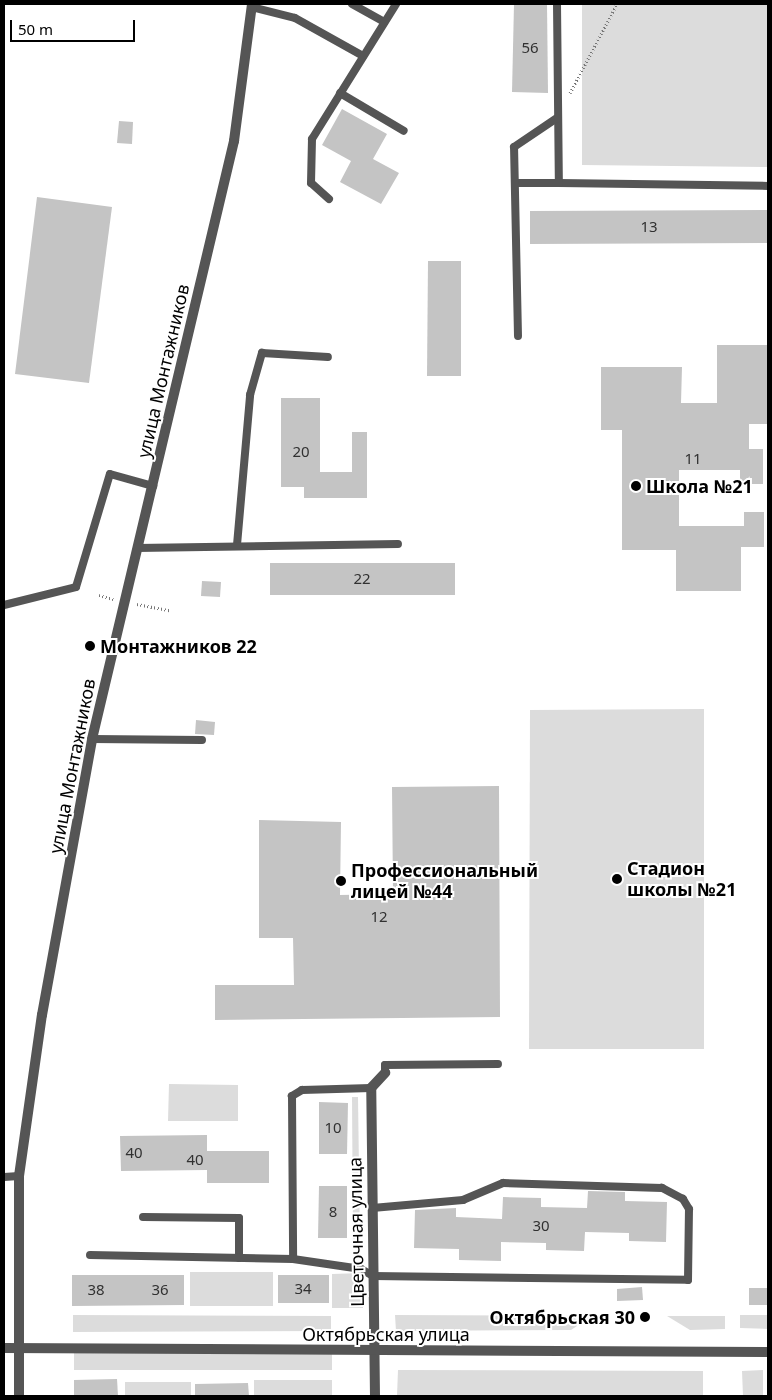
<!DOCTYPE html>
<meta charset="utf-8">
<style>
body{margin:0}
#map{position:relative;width:772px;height:1400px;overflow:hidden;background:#fff;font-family:"Noto Sans",sans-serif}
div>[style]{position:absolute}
.green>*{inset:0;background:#dcdcdc}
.building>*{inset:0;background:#c4c4c4}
.path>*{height:3px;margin-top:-1.5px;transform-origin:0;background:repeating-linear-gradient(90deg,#777 0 1px,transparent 0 3.5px)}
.service>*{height:8px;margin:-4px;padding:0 4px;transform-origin:4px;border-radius:4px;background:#555}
.minor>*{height:10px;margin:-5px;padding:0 5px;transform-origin:5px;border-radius:5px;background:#555}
.tertiary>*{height:10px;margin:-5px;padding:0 5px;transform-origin:5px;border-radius:5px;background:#555}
.dots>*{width:14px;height:14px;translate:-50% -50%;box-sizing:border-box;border:2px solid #fff;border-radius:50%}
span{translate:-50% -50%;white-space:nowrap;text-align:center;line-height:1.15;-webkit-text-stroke:4px #fff;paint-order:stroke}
.number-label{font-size:15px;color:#313131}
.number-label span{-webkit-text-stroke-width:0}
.street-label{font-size:18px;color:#000}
.poi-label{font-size:18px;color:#000;font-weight:700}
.left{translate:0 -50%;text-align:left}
.right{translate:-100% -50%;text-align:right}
.frame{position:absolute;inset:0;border:5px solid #000;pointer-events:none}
.scale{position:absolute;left:10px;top:20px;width:125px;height:22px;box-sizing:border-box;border:2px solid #000;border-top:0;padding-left:6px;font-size:15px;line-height:18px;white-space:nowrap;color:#000;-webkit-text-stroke:4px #fff;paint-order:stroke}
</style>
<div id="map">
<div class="green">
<div style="clip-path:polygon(582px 4px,768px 4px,768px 167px,582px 165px)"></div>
<div style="clip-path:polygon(704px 709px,704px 1049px,529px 1049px,530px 710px)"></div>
<div style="clip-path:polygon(169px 1084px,238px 1085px,238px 1121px,168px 1121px)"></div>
<div style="clip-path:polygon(352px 1097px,358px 1097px,360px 1243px,353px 1243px)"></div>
<div style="clip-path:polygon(190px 1272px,273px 1272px,273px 1306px,190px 1306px)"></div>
<div style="clip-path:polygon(363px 1273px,363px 1308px,332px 1308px,332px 1274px)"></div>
<div style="clip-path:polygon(73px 1315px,331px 1316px,331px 1331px,73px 1332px)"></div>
<div style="clip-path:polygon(395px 1315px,592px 1316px,571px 1330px,396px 1331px)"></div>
<div style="clip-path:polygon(740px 1315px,768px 1315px,768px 1329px,740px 1328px)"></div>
<div style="clip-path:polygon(667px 1316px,725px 1316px,725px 1329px,690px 1330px)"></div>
<div style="clip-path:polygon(74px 1353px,332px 1353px,332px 1370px,74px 1370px)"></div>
<div style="clip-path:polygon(398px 1370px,703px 1371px,703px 1396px,397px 1396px)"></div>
<div style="clip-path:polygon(763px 1370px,763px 1396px,743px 1396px,742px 1371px)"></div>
<div style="clip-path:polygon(254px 1380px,332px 1380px,332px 1396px,254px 1396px)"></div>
<div style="clip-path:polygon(125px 1382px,191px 1382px,191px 1396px,125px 1396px)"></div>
</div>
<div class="building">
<div style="clip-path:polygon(514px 4px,547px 4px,548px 93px,512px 92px)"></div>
<div style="clip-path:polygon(342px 109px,387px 134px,373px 159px,399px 173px,381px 204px,340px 182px,351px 161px,322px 145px)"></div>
<div style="clip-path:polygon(119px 121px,133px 122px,132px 144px,117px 143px)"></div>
<div style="clip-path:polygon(37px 197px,112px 207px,89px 383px,15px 374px)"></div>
<div style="clip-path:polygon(768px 210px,768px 243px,530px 244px,530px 211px)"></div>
<div style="clip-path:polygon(428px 261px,461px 261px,461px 376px,427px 376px)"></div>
<div style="clip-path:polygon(717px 345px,768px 345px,768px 424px,749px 424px,749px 449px,763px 449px,763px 484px,740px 484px,740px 470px,679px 470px,679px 526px,744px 526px,744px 512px,764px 512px,764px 547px,741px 547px,741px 591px,676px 591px,676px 550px,622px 550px,622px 430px,601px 430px,601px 367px,682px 367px,681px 403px,717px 403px)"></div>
<div style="clip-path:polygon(281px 398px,320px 398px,320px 472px,352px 472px,352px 432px,367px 432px,367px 498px,304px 498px,304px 487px,281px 487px)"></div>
<div style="clip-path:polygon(270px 563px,455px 563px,455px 595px,270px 595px)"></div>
<div style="clip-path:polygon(202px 581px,221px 582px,220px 597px,201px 596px)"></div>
<div style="clip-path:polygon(196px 720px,215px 722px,214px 735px,195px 734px)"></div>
<div style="clip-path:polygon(499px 786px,500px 1017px,215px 1020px,215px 985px,294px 985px,293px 938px,259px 938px,259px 820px,341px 822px,340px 895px,393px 894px,392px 787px)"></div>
<div style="clip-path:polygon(319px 1102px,348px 1103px,347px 1154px,319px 1154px)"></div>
<div style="clip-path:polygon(207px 1135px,207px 1151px,269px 1151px,269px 1183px,207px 1183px,207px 1170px,121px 1171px,120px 1136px)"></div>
<div style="clip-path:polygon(319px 1186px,347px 1186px,347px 1238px,318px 1238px)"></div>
<div style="clip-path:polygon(588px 1191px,625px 1192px,625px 1201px,667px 1202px,666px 1242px,629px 1241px,629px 1233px,585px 1232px,584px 1251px,546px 1250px,546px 1243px,501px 1242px,501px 1261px,459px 1260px,459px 1249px,414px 1248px,415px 1210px,456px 1208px,456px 1217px,502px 1219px,503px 1197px,541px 1198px,541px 1207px,587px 1208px)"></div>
<div style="clip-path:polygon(72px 1275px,184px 1275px,184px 1305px,72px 1306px)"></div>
<div style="clip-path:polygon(278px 1275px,329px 1275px,329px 1303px,278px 1303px)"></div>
<div style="clip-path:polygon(642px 1287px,643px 1300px,617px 1301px,617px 1289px)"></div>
<div style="clip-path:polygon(749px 1288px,768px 1288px,768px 1305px,749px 1305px)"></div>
<div style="clip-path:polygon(117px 1379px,118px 1396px,74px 1396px,74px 1380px)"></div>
<div style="clip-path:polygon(248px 1383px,249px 1396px,195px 1396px,195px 1384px)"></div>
</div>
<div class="path">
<div style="left:570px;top:93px;width:101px;rotate:-62.2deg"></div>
<div style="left:99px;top:595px;width:15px;rotate:16deg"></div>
<div style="left:137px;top:604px;width:33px;rotate:11deg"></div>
</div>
<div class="service">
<div style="left:352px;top:4px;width:37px;rotate:29deg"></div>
<div style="left:557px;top:4px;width:179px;rotate:89.4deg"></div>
<div style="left:559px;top:183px;width:209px;rotate:0.8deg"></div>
<div style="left:252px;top:7px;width:44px;rotate:14.3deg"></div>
<div style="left:295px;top:18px;width:78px;rotate:29.2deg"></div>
<div style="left:340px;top:93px;width:74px;rotate:30.7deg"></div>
<div style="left:515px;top:183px;width:44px"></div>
<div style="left:329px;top:199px;width:24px;rotate:-138deg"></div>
<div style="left:311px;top:183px;width:44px;rotate:-88.7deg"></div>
<div style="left:312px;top:139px;width:159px;rotate:-58.1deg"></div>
<div style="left:518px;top:336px;width:189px;rotate:-91.2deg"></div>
<div style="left:514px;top:147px;width:52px;rotate:-34deg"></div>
<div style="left:237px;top:545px;width:151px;rotate:-85deg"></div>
<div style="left:250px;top:395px;width:44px;rotate:-74.1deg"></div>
<div style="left:262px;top:353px;width:66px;rotate:3.5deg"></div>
<div style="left:137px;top:548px;width:261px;rotate:-0.9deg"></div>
<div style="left:4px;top:605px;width:74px;rotate:-14deg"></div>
<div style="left:76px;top:587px;width:118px;rotate:-73.3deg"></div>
<div style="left:110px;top:474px;width:45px;rotate:15.6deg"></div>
<div style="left:92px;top:739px;width:110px;rotate:0.5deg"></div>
<div style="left:385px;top:1073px;width:8px;rotate:-90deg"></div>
<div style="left:385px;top:1065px;width:113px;rotate:-0.5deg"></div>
<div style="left:371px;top:1088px;width:69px;rotate:178.3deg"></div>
<div style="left:302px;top:1090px;width:12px;rotate:149deg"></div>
<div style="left:292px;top:1096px;width:163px;rotate:89.6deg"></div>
<div style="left:293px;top:1259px;width:69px;rotate:8.4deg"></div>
<div style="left:361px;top:1269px;width:14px;rotate:30deg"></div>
<div style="left:373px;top:1276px;width:315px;rotate:0.7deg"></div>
<div style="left:688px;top:1280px;width:71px;rotate:-89.2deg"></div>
<div style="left:689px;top:1209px;width:12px;rotate:-121deg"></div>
<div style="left:683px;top:1199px;width:24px;rotate:-152deg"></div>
<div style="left:662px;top:1188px;width:159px;rotate:-178.2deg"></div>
<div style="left:503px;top:1183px;width:43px;rotate:157deg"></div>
<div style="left:463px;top:1200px;width:91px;rotate:175deg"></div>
<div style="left:4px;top:1177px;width:15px;rotate:-4deg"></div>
<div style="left:143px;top:1217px;width:96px;rotate:0.6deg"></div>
<div style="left:239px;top:1218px;width:40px;rotate:90deg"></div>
<div style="left:90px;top:1255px;width:203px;rotate:1.1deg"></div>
</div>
<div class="minor">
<div style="left:375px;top:1396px;width:308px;rotate:-90.7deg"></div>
<div style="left:371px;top:1088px;width:21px;rotate:-47deg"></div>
</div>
<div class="tertiary">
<div style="left:4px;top:1348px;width:764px;rotate:0.3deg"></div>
<div style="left:19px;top:1396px;width:220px;rotate:-90deg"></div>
<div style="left:19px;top:1176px;width:163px;rotate:-81.9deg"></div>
<div style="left:42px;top:1015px;width:280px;rotate:-79.7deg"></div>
<div style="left:92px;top:739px;width:615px;rotate:-76.64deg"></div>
<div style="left:234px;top:141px;width:138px;rotate:-82.5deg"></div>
</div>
<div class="dots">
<div style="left:636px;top:486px;background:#000"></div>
<div style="left:90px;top:646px;background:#000"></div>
<div style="left:617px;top:879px;background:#000"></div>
<div style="left:341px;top:881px;background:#000"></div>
<div style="left:645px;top:1317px;background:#000"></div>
</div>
<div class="number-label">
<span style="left:530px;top:48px">56</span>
<span style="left:649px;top:227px">13</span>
<span style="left:301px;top:452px">20</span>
<span style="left:693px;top:459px">11</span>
<span style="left:362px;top:579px">22</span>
<span style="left:379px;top:917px">12</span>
<span style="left:333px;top:1128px">10</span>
<span style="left:134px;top:1153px">40</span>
<span style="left:195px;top:1160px">40</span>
<span style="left:333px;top:1212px">8</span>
<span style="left:541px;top:1226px">30</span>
<span style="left:303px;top:1289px">34</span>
<span style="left:96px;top:1290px">38</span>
<span style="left:160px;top:1290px">36</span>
</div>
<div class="street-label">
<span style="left:163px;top:371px;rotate:-77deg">улица Монтажников</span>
<span style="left:72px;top:766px;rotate:-79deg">улица Монтажников</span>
<span style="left:356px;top:1232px;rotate:-91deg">Цветочная улица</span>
<span style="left:386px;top:1334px">Октябрьская улица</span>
</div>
<div class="poi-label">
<span class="left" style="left:646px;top:486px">Школа №21</span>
<span class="left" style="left:100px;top:646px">Монтажников 22</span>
<span class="left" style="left:627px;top:879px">Стадион<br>школы №21</span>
<span class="left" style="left:351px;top:881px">Профессиональный<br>лицей №44</span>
<span class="right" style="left:635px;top:1317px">Октябрьская 30</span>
</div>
<div class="frame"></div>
<div class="scale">50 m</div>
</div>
